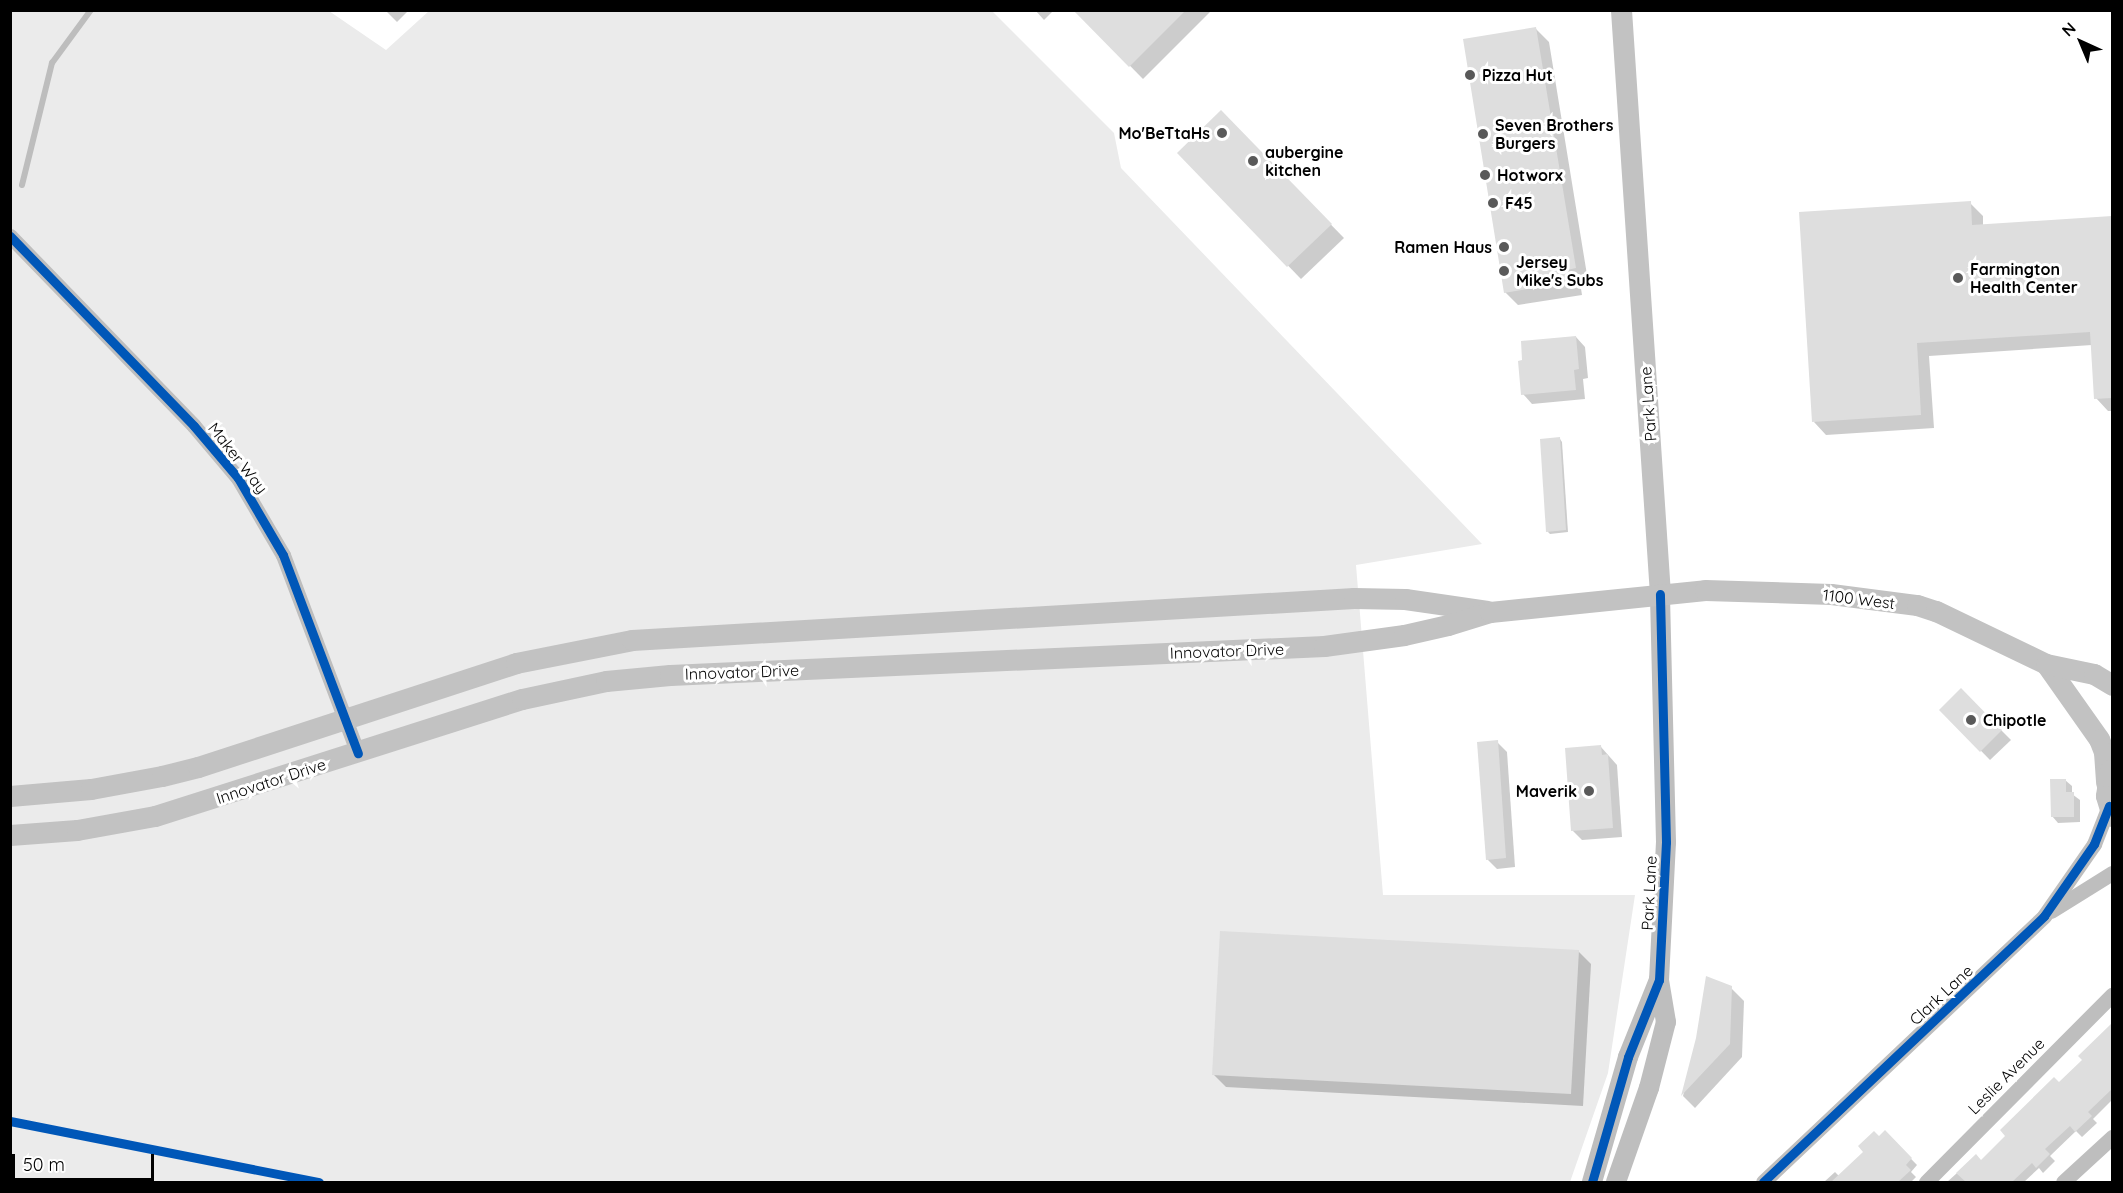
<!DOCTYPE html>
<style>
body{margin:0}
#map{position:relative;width:2123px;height:1193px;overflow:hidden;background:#fff;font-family:Quicksand,sans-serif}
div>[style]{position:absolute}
.green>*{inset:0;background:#ebebeb}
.shadow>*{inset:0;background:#0003}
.stream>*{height:6px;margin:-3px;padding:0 3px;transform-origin:3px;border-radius:3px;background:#bdbdbd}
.building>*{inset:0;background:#dedede}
.minor>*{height:15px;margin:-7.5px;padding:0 7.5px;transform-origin:7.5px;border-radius:7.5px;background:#bebebe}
.tertiary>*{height:20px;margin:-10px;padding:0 10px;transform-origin:10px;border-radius:10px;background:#bebebe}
.secondary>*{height:21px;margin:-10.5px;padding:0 10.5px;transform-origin:10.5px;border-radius:10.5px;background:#c2c2c2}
.cycleway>*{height:9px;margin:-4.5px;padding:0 4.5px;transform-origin:4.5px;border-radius:4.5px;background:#0057b8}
.dots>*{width:16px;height:16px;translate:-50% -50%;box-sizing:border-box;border:3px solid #fff;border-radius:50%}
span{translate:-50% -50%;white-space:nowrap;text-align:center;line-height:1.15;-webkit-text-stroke:6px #fff;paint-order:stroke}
.poi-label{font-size:16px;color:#000;font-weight:700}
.left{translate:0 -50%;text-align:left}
.right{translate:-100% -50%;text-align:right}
.street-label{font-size:16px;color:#000}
.frame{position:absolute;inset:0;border:12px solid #000;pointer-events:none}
.north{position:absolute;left:2051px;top:12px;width:60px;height:60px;-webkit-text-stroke:4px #fff;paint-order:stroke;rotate:316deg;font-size:16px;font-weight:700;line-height:24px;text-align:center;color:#000}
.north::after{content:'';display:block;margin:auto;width:21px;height:27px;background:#000;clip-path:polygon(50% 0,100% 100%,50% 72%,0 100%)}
.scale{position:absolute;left:12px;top:1154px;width:142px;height:27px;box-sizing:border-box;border:3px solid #000;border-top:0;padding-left:8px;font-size:18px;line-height:21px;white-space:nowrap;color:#000;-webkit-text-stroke:4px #fff;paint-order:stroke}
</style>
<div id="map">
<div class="green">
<div style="clip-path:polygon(10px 11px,329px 11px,386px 50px,429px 11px,992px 11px,1114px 133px,1121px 168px,1482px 544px,1356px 565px,1383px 895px,1635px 895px,1608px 1073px,1570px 1182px,11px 1182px)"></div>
</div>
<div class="shadow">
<div style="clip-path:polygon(385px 10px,409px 10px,397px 22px)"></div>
<div style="clip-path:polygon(1035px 10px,1054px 10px,1044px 20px)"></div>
<div style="clip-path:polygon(1075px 10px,1212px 10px,1143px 79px)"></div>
<div style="clip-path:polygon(1536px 29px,1549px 42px,1588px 281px,1580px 282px,1582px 295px,1518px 305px,1505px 292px)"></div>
<div style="clip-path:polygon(1221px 112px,1344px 238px,1301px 279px,1179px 153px)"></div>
<div style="clip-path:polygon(1970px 203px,1983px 216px,1983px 225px,2112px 217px,2112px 411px,2108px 411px,2096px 398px,2092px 345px,1929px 356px,1934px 428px,1826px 435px,1814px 422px)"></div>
<div style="clip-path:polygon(1576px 337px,1585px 347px,1588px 378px,1583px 379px,1585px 399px,1532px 404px,1523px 394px)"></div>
<div style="clip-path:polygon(1560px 439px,1562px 442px,1568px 532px,1550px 534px,1547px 531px)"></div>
<div style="clip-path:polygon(1961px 690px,2011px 740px,1990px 760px,1941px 710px)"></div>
<div style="clip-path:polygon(1497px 742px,1507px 752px,1515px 867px,1497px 869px,1487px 859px)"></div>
<div style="clip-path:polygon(1601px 747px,1617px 765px,1622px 837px,1582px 840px,1572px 830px)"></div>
<div style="clip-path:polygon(2065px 780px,2072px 786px,2072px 794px,2080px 800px,2080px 822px,2058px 823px,2052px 816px)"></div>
<div style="clip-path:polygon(1578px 951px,1591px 964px,1583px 1106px,1226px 1087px,1213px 1074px)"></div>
<div style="clip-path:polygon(1731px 988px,1744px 1001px,1742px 1057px,1695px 1108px,1683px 1096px,1697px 1039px)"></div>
<div style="clip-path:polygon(2112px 1025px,2112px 1100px,2093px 1119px,2097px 1123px,2082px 1137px,2076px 1131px,2050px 1156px,2055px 1161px,2043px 1173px,2039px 1168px,2024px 1182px,1947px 1182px,1976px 1156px,1981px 1162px,2084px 1060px,2080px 1056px)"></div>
<div style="clip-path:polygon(1885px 1132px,1917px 1165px,1911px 1172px,1916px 1177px,1911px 1182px,1824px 1182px,1835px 1172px,1840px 1177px)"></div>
</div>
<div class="stream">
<div style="left:22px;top:185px;width:126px;rotate:-76.2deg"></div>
<div style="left:52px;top:63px;width:66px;rotate:-53.7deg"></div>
</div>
<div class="building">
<div style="clip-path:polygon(1073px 10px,1186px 10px,1129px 67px)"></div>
<div style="clip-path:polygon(1536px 27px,1576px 268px,1567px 270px,1570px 282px,1504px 293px,1463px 39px)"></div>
<div style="clip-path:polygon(1221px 110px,1332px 224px,1287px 267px,1177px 153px)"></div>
<div style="clip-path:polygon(1971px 201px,1972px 225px,2112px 216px,2112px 398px,2094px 399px,2090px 332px,1917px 343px,1921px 415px,1812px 422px,1799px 212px)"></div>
<div style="clip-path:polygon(1576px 336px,1579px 369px,1574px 370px,1576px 390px,1521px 395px,1518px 361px,1522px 360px,1521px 341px)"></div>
<div style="clip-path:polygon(1560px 437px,1566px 530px,1546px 532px,1540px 439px)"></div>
<div style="clip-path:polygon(1961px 688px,2002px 730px,1980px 752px,1939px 710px)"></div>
<div style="clip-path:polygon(1498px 740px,1506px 858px,1486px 860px,1477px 742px)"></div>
<div style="clip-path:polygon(1601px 745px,1602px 755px,1608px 754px,1613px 828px,1571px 831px,1565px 748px)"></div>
<div style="clip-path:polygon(2050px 779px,2066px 779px,2066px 792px,2074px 792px,2074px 817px,2051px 817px)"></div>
<div style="clip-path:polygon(1220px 931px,1579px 950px,1571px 1094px,1212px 1075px)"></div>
<div style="clip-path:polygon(1706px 976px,1732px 986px,1730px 1044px,1681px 1096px,1696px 1038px)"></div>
<div style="clip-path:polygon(2112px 1023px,2112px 1089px,2088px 1112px,2092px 1116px,2075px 1132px,2070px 1126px,2045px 1149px,2050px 1154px,2036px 1168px,2032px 1163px,2012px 1182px,1966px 1182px,1956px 1173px,1976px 1154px,1981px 1160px,2005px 1136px,2000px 1130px,2054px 1077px,2059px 1082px,2082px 1060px,2078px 1056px)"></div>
<div style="clip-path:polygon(1885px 1130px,1912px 1158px,1906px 1165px,1911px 1170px,1898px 1182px,1831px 1182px,1863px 1152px,1858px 1146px,1874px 1131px,1879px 1136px)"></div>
</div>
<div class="minor">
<div style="left:10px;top:236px;width:264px;rotate:45.9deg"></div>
<div style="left:194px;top:426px;width:68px;rotate:49.8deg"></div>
<div style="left:238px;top:478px;width:89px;rotate:59.7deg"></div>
<div style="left:283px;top:555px;width:212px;rotate:69.3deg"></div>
<div style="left:2051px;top:911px;width:72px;rotate:-31.9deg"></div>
<div style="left:1763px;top:1182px;width:387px;rotate:-43.4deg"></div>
<div style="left:2044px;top:916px;width:88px;rotate:-55.2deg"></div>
<div style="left:2094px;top:844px;width:41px;rotate:-68.5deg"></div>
<div style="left:1926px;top:1182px;width:264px;rotate:-45.2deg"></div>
<div style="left:2063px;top:1182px;width:67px;rotate:-42.6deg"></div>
</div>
<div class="tertiary">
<div style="left:1592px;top:1182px;width:130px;rotate:-73.9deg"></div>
<div style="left:1628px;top:1057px;width:83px;rotate:-68.1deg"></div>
<div style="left:1659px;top:980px;width:138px;rotate:-87.1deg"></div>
<div style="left:1666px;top:842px;width:248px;rotate:-91.4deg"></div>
<div style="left:1616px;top:1182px;width:100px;rotate:-70.7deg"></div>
<div style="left:1649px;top:1088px;width:68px;rotate:-75.6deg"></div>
<div style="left:1666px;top:1022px;width:43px;rotate:-99.5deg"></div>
</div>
<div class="secondary">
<div style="left:1621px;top:10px;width:585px;rotate:86.18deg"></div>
<div style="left:2046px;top:664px;width:92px;rotate:54.8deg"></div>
<div style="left:2099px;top:739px;width:14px;rotate:69deg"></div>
<div style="left:2104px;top:752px;width:31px;rotate:86deg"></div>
<div style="left:2110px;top:770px;width:26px;rotate:99deg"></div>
<div style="left:2106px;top:796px;width:21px;rotate:73deg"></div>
<div style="left:10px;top:796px;width:81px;rotate:-4.9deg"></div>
<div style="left:91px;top:789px;width:72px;rotate:-10.4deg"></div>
<div style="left:162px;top:776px;width:37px;rotate:-14deg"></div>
<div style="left:198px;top:767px;width:335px;rotate:-18.1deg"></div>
<div style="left:516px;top:663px;width:118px;rotate:-11.2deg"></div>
<div style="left:632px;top:640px;width:723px;rotate:-3.33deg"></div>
<div style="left:1354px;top:598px;width:51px;rotate:1.1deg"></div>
<div style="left:1405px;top:599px;width:83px;rotate:8.3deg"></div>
<div style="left:10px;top:835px;width:67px;rotate:-4.3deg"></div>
<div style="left:77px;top:830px;width:79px;rotate:-10.2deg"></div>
<div style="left:155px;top:816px;width:385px;rotate:-17.7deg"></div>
<div style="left:522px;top:699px;width:86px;rotate:-12.1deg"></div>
<div style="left:606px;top:681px;width:64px;rotate:-5.4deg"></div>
<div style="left:670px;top:675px;width:655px;rotate:-2.54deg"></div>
<div style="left:1324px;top:646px;width:81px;rotate:-7.8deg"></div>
<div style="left:1404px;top:635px;width:45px;rotate:-12.8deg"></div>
<div style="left:1448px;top:625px;width:44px;rotate:-17.2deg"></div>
<div style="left:1490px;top:612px;width:216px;rotate:-5.8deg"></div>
<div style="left:1705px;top:590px;width:126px;rotate:1.8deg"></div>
<div style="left:1831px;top:594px;width:87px;rotate:7.3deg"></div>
<div style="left:1917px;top:605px;width:20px;rotate:18deg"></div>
<div style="left:1936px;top:611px;width:122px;rotate:25.7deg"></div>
<div style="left:2046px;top:664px;width:49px;rotate:11.8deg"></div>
<div style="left:2094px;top:674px;width:21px;rotate:31deg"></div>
</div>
<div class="cycleway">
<div style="left:10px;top:236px;width:264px;rotate:45.9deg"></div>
<div style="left:194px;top:426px;width:68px;rotate:49.8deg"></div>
<div style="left:238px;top:478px;width:89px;rotate:59.7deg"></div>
<div style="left:283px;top:555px;width:212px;rotate:69.3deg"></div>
<div style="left:10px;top:1121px;width:315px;rotate:11.2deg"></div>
<div style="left:1592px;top:1182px;width:130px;rotate:-73.9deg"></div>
<div style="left:1628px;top:1057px;width:83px;rotate:-68.1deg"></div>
<div style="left:1659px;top:980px;width:138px;rotate:-87.1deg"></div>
<div style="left:1666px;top:842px;width:248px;rotate:-91.4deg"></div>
<div style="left:1763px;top:1182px;width:387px;rotate:-43.4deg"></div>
<div style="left:2044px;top:916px;width:88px;rotate:-55.2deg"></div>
<div style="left:2094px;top:844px;width:41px;rotate:-68.5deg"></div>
</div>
<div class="dots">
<div style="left:1470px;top:75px;background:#595959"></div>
<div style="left:1222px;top:133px;background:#595959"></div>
<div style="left:1483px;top:134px;background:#595959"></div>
<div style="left:1253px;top:161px;background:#595959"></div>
<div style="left:1485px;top:175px;background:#595959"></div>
<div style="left:1493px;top:203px;background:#595959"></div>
<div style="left:1504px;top:247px;background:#595959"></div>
<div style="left:1504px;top:271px;background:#595959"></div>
<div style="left:1958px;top:278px;background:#595959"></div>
<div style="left:1971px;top:720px;background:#595959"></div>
<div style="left:1589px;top:791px;background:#595959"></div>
</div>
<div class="poi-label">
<span class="left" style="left:1482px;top:75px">Pizza Hut</span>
<span class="left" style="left:1495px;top:134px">Seven Brothers<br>Burgers</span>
<span class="right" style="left:1210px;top:133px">Mo'BeTtaHs</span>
<span class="left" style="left:1265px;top:161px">aubergine<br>kitchen</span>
<span class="left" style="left:1497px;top:175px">Hotworx</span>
<span class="left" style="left:1505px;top:203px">F45</span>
<span class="right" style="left:1492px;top:247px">Ramen Haus</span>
<span class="left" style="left:1516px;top:271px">Jersey<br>Mike's Subs</span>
<span class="left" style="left:1970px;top:278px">Farmington<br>Health Center</span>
<span class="left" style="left:1983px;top:720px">Chipotle</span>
<span class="right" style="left:1577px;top:791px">Maverik</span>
</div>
<div class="street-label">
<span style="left:1648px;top:404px;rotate:-94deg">Park Lane</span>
<span style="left:238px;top:458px;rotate:52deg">Maker Way</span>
<span style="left:1859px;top:599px;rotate:7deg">1100 West</span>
<span style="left:1227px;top:651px;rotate:-2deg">Innovator Drive</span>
<span style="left:742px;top:672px;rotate:-2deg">Innovator Drive</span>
<span style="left:271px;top:781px;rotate:-18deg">Innovator Drive</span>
<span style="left:1649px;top:893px;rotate:-87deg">Park Lane</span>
<span style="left:1941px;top:995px;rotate:-43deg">Clark Lane</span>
<span style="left:2006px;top:1076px;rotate:-45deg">Leslie Avenue</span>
</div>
<div class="frame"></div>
<div class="north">N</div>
<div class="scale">50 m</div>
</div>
